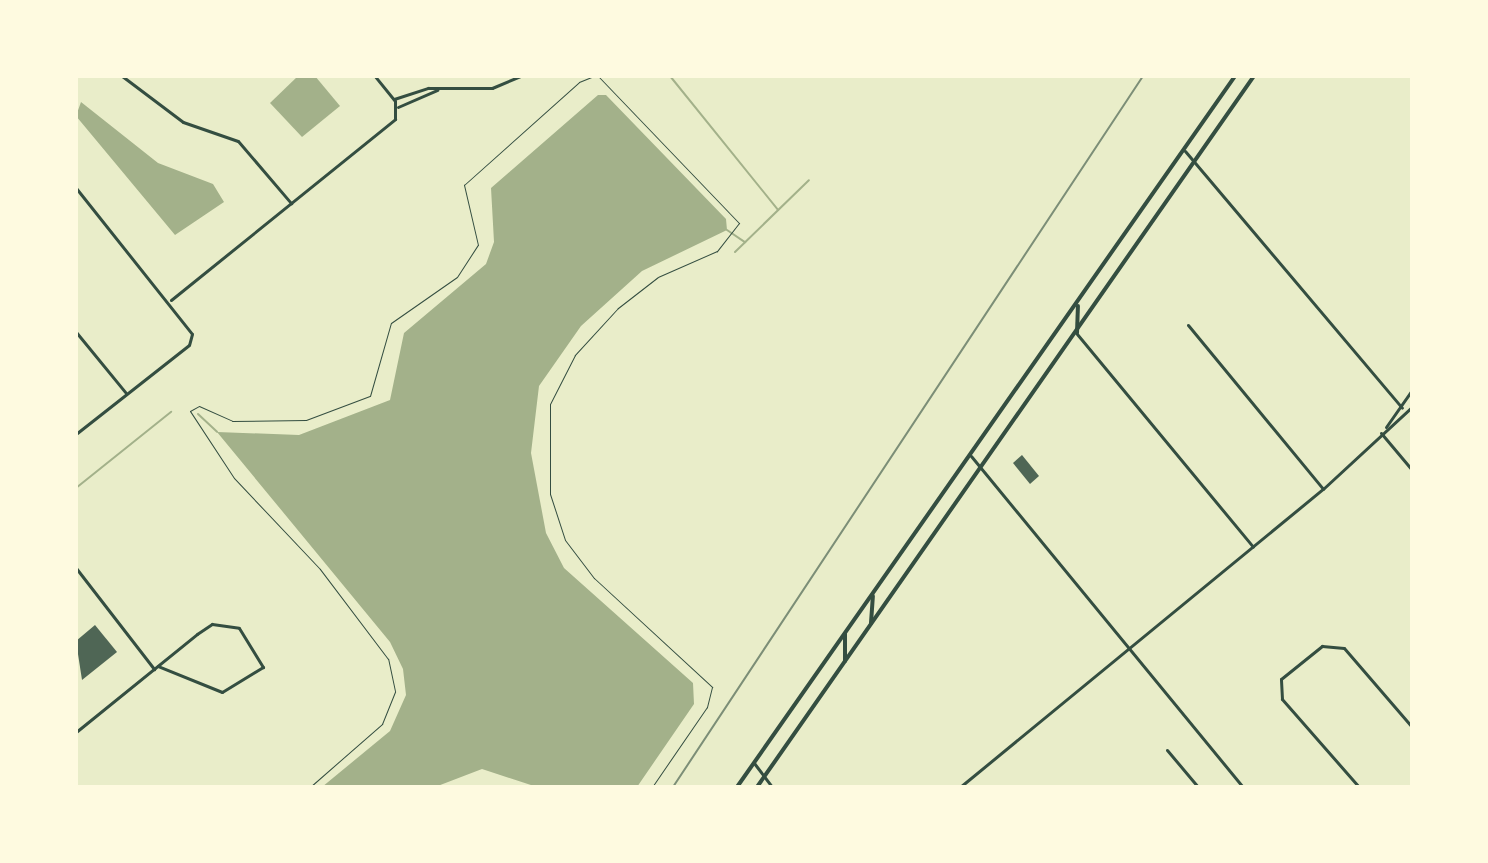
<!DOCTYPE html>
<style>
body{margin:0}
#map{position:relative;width:1488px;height:863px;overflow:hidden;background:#e9edc9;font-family:Poppins,sans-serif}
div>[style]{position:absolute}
.water>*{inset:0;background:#a3b18a}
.stream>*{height:2px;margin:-1px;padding:0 1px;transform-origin:1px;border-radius:1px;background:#a3b18a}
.building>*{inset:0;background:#4f6655}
.path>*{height:1px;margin:-0.5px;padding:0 0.5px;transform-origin:0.5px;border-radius:0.5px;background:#344e41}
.minor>*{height:3px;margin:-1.5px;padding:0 1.5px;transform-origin:1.5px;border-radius:1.5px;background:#344e41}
.tertiary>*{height:3px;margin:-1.5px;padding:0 1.5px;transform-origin:1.5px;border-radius:1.5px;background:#344e41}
.primary>*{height:4px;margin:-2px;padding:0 2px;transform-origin:2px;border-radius:2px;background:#344e41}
.rail>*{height:2px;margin:-1px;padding:0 1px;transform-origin:1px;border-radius:1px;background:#7c8e77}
span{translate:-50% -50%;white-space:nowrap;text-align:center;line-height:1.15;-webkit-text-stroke:8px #fefae0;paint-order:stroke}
.frame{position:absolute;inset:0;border:78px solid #fefae0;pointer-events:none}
</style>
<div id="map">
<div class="water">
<div style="clip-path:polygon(298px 76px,315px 76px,340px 106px,302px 137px,270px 103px)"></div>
<div style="clip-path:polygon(598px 95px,606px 95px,726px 219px,727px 230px,642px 271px,581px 326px,539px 386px,531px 453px,546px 533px,564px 568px,693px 683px,694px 704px,637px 787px,537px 787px,482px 769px,435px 787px,322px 787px,390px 731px,406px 695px,403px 669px,390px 642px,217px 432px,299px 435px,390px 400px,404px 333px,486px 264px,494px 242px,491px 188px)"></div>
<div style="clip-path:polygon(81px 102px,158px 163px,213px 184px,224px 202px,175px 235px,76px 116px)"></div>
</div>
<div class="stream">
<div style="left:670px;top:76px;width:172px;rotate:51.1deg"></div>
<div style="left:727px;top:230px;width:22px;rotate:34deg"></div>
<div style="left:735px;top:252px;width:103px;rotate:-44.2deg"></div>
<div style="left:198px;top:414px;width:26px;rotate:43deg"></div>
<div style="left:76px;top:488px;width:122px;rotate:-38.7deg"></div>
</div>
<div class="building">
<div style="clip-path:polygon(1022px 455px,1039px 476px,1030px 484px,1013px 463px)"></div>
<div style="clip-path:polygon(95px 625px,117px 652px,82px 680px,76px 641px)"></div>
</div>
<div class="path">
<div style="left:598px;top:76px;width:204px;rotate:46.2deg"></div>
<div style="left:739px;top:223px;width:36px;rotate:128deg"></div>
<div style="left:717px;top:251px;width:64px;rotate:156.2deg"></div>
<div style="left:658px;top:277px;width:51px;rotate:142.2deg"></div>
<div style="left:618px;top:308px;width:64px;rotate:132.5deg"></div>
<div style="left:575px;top:355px;width:55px;rotate:117deg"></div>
<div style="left:550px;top:404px;width:90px;rotate:90deg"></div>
<div style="left:550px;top:494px;width:48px;rotate:71.9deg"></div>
<div style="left:565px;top:540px;width:48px;rotate:52.7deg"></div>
<div style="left:594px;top:578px;width:161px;rotate:42.7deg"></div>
<div style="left:712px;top:687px;width:21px;rotate:104deg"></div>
<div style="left:707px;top:707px;width:97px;rotate:124.5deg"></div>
<div style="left:310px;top:787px;width:96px;rotate:-41.2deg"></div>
<div style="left:382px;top:724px;width:35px;rotate:-68deg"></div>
<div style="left:395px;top:691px;width:33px;rotate:-102deg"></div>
<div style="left:388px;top:659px;width:113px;rotate:-127.1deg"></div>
<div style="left:320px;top:569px;width:125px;rotate:-133.4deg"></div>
<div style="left:234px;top:478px;width:80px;rotate:-123.3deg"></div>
<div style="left:190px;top:411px;width:10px;rotate:-29deg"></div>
<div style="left:199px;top:406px;width:36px;rotate:24deg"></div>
<div style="left:232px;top:421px;width:74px;rotate:-0.8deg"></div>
<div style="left:306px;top:420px;width:68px;rotate:-20.6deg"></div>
<div style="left:370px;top:396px;width:76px;rotate:-74deg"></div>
<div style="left:391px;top:323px;width:80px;rotate:-34.9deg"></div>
<div style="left:457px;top:277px;width:38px;rotate:-57deg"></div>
<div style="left:478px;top:245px;width:62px;rotate:-103.1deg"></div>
<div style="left:464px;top:185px;width:154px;rotate:-41.8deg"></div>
<div style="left:579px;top:82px;width:16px;rotate:-22deg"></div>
<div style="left:455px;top:787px;width:52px"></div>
</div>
<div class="minor">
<div style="left:122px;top:76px;width:76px;rotate:37deg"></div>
<div style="left:183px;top:122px;width:58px;rotate:19.1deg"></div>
<div style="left:238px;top:141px;width:82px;rotate:49.5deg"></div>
<div style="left:394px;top:99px;width:36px;rotate:-18deg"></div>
<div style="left:428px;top:88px;width:64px"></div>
<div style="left:492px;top:88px;width:30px;rotate:-23deg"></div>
<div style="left:398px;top:107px;width:43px;rotate:-23.6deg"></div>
<div style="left:1185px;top:151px;width:336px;rotate:49.8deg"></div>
<div style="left:76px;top:188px;width:186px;rotate:51.5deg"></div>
<div style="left:192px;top:334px;width:11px;rotate:105deg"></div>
<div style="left:189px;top:345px;width:144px;rotate:141.8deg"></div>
<div style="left:171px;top:300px;width:288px;rotate:-38.9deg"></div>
<div style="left:395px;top:119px;width:18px;rotate:-90deg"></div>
<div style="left:395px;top:101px;width:32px;rotate:-129deg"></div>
<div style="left:1188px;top:325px;width:212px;rotate:50.5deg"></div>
<div style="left:76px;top:332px;width:79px;rotate:50.7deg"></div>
<div style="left:1077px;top:334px;width:276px;rotate:50.4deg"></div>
<div style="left:1381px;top:433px;width:48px;rotate:50deg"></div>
<div style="left:971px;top:456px;width:428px;rotate:50.6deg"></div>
<div style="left:76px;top:568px;width:128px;rotate:52.3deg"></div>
<div style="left:76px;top:732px;width:156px;rotate:-39deg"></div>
<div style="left:197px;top:634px;width:18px;rotate:-34deg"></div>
<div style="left:212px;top:624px;width:27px;rotate:8deg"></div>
<div style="left:239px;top:628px;width:46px;rotate:58.4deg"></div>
<div style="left:263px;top:667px;width:48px;rotate:148.6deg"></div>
<div style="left:222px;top:692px;width:69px;rotate:-157.9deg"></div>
<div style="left:1167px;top:750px;width:48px;rotate:50deg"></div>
<div style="left:754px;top:763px;width:30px;rotate:53deg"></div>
<div style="left:1359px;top:787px;width:117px;rotate:-131.2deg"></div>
<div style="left:1282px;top:699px;width:20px;rotate:-93deg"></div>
<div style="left:1281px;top:679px;width:53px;rotate:-38.8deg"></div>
<div style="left:1322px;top:646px;width:22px;rotate:5deg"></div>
<div style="left:1344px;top:648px;width:104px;rotate:49.3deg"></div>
</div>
<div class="tertiary">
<div style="left:1386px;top:427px;width:45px;rotate:-54.9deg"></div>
<div style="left:960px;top:787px;width:470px;rotate:-39.4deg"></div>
<div style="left:1323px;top:489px;width:121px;rotate:-42.7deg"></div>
</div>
<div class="primary">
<div style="left:1077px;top:333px;width:27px;rotate:-88deg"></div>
<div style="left:871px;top:623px;width:27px;rotate:-86deg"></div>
<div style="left:845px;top:661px;width:27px;rotate:-90deg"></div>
<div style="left:737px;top:787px;width:868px;rotate:-54.99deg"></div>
<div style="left:757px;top:787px;width:867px;rotate:-55.05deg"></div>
</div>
<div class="rail">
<div style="left:673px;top:787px;width:852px;rotate:-56.53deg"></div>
</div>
<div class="frame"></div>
</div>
